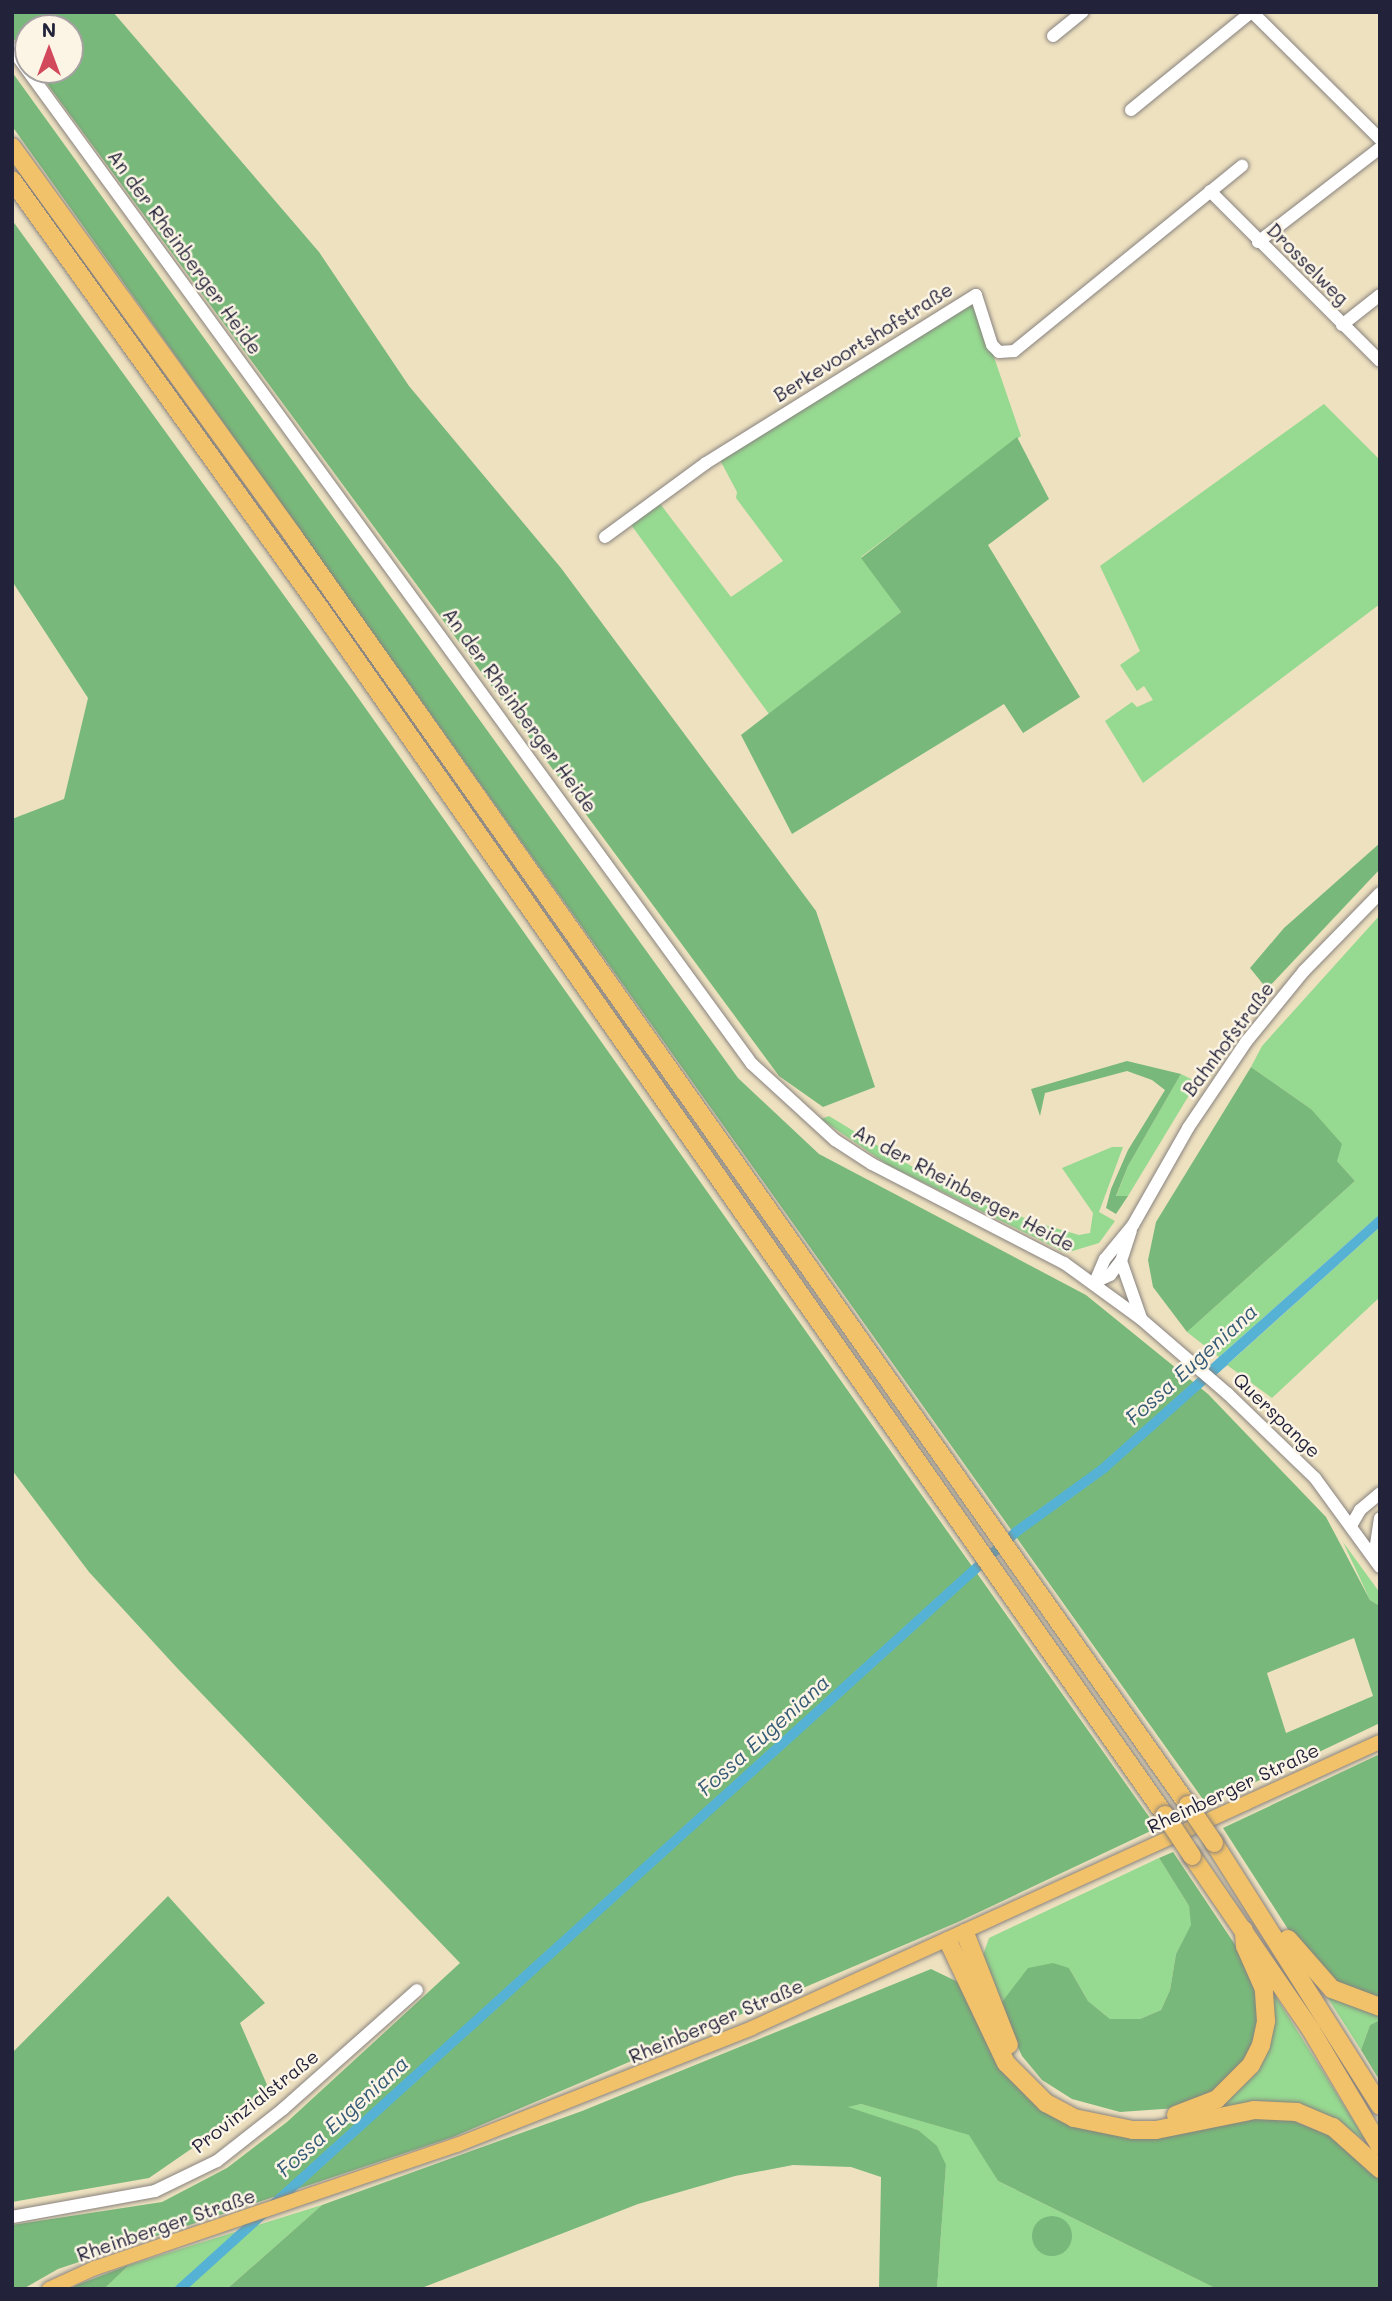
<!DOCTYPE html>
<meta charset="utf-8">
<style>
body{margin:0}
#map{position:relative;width:1392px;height:2301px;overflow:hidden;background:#eee1c0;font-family:Mali,sans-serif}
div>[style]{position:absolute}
.green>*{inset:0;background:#96d991}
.forest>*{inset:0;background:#78b97b}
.round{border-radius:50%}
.water>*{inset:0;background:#56b2d4}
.canal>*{height:10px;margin:-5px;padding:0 5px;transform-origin:5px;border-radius:5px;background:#56b2d4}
.roads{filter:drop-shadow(0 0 2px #88827e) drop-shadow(0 0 2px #88827e)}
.minor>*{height:12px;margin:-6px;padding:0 6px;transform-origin:6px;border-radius:6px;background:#fff}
.major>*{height:14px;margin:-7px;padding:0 7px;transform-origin:7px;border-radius:7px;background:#f2c26a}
.highway>*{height:18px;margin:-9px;padding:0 9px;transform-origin:9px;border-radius:9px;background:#f2c26a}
.bridges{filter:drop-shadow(0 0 2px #88827e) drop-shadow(0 0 2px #88827e)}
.highway-bridge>*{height:18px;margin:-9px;padding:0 9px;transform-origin:9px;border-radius:9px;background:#f2c26a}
span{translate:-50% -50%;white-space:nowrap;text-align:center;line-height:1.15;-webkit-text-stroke:5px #fcf5e5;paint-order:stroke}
.street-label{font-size:19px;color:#22223b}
.water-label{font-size:21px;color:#375c78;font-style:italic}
.frame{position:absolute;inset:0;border:14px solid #22223b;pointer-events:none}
.north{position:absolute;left:14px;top:14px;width:70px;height:70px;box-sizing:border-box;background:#fcf5e5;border:2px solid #a5a1a1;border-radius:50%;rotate:0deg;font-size:19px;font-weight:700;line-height:28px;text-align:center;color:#22223b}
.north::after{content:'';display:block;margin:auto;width:24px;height:32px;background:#d1495b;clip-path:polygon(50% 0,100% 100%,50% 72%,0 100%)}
</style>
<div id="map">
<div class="green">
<div style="clip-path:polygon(971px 305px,981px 319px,1021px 436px,861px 557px,901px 612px,769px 714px,629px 522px,658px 501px,731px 597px,783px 561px,736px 498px,737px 492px,720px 460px)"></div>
<div style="clip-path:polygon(1324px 404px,1380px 460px,1380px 604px,1143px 783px,1105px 721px,1132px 702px,1137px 707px,1153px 700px,1144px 686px,1137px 691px,1120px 665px,1140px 651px,1100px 566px)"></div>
<div style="clip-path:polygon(1380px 915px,1380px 1214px,1219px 1357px,1187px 1332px,1355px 1181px,1337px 1161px,1311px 1109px,1251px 1067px,1262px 1046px)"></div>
<div style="clip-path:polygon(1181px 1074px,1197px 1082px,1128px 1196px,1121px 1199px,1116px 1197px,1128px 1166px)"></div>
<div style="clip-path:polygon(829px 1116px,939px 1183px,1034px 1222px,1079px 1235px,1090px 1233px,1093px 1213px,1062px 1168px,1112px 1147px,1123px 1147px,1099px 1212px,1115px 1221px,1099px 1243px,1066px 1253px,888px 1165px,821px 1119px)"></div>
<div style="clip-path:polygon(1380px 1227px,1380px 1297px,1272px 1398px,1227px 1365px)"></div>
<div style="clip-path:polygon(1343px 1542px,1380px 1593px,1380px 1606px,1370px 1600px)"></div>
<div style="clip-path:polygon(1159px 1858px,1189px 1906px,1192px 1925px,1176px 1954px,1170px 1990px,1161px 2010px,1140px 2019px,1110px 2019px,1088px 2001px,1069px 1968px,999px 2006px,982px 1958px,989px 1938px)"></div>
<div style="clip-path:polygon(1269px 1986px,1322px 2070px,1366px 2141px,1342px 2126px,1206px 2113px)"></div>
<div style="clip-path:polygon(1322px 1989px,1380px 2011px,1380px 2020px,1370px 2025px,1361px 2050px)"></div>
<div style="clip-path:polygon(evenodd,861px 2104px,970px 2135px,998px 2181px,1217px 2289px,937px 2289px,946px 2165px,918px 2130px,846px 2107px,861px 2104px,1047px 2217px,1057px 2255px,1051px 2253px,1035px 2227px,1047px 2217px)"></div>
<div style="clip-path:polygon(322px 2205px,227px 2289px,104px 2289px,129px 2265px)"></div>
</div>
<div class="forest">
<div style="clip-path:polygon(12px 12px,113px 12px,319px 252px,409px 386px,561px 568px,816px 911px,875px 1087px,823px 1107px,779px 1076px,37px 70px,70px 70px,70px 28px,28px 28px,28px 58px,12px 37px)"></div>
<div style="clip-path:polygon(evenodd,12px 72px,738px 1078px,819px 1154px,1086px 1295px,1208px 1394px,1326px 1517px,1370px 1600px,1380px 1606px,1380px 1723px,1207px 1805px,12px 126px,12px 72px,1354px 1638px,1373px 1696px,1286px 1733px,1267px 1673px,1354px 1638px)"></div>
<div style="clip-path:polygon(12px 220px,354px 692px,1157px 1828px,958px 1922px,453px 2137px,58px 2269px,23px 2289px,12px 2289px,12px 2225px,162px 2202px,227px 2168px,287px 2122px,460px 1963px,178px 1669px,89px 1572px,12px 1470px,12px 819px,64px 799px,88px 698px,12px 581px)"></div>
<div style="clip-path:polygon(1017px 437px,1049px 499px,988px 545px,1080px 697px,1023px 733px,1004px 704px,792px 834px,741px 735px,901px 612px,861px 558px)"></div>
<div style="clip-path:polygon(1380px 843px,1380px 869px,1267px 989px,1250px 968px,1284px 928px)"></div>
<div style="clip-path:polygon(1127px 1061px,1181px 1074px,1128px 1166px,1116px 1196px,1128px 1196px,1116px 1214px,1106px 1208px,1111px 1189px,1128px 1150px,1165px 1090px,1152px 1080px,1127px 1071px,1045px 1093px,1040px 1116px,1031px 1089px)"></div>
<div style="clip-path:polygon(1251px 1067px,1311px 1109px,1342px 1144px,1337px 1161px,1355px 1181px,1187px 1332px,1153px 1287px,1148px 1260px,1156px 1222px)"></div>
<div style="clip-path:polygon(1380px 1754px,1380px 2000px,1335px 1982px,1295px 1940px,1223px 1828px)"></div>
<div style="clip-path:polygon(1173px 1852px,1248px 1964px,1260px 2008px,1256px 2039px,1239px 2069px,1216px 2091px,1177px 2108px,1120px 2112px,1072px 2099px,1042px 2080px,1022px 2056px,999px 2006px,1028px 1968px,1053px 1963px,1069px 1968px,1088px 2001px,1110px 2019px,1140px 2019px,1161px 2010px,1170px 1990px,1176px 1954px,1191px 1925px,1189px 1906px,1159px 1858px)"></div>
<div style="clip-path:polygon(168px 1896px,265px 2003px,240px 2023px,271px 2094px,149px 2178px,12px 2202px,12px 2053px)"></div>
<div style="clip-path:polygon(931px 1969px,958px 1982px,1016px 2085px,1033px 2101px,1081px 2127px,1139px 2138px,1239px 2118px,1286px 2118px,1343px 2141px,1380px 2176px,1380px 2289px,1217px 2289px,998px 2181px,969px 2135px,861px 2104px,848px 2107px,918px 2130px,937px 2146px,946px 2165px,937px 2289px,879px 2289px,881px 2177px,851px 2167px,793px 2165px,735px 2176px,638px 2204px,419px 2289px,227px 2289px,322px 2205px,582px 2111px)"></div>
<div style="clip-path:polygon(1380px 2020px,1380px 2081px,1361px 2050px,1370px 2025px)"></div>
<div class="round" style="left:1032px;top:2216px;width:40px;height:40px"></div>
<div style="clip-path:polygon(129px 2265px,104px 2289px,70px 2289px,77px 2285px)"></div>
</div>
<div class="water">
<div style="clip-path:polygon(1380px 1214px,1380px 1227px,1219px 1372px,1210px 1365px)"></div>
</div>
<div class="canal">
<div style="left:180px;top:2289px;width:1128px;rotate:-42.16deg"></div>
<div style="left:1016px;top:1532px;width:109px;rotate:-36deg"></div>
<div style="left:1104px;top:1468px;width:161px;rotate:-41.7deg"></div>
</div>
<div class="roads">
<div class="minor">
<div style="left:1252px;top:12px;width:180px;rotate:44.8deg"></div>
<div style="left:1053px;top:36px;width:38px;rotate:-39deg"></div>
<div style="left:12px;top:49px;width:1256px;rotate:53.91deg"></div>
<div style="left:752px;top:1064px;width:113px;rotate:42.5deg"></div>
<div style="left:835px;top:1140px;width:44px;rotate:33deg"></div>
<div style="left:872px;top:1164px;width:216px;rotate:27.3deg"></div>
<div style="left:1064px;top:1263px;width:95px;rotate:36deg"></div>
<div style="left:1141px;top:1319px;width:115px;rotate:40.8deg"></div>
<div style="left:1228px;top:1394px;width:121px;rotate:44deg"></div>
<div style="left:1315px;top:1478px;width:110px;rotate:53.9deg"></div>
<div style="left:1131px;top:110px;width:155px;rotate:-39.2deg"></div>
<div style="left:1210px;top:191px;width:240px;rotate:45deg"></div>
<div style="left:1258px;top:242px;width:154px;rotate:-37.6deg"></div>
<div style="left:1342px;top:325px;width:48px;rotate:-38.3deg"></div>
<div style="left:605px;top:537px;width:125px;rotate:-36.2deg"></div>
<div style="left:706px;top:463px;width:318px;rotate:-31.9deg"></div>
<div style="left:976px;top:295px;width:52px;rotate:72.3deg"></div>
<div style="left:992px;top:345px;width:10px;rotate:45deg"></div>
<div style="left:999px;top:352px;width:15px;rotate:-4deg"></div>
<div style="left:1014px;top:351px;width:294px;rotate:-39.1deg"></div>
<div style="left:1121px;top:1261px;width:60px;rotate:70.7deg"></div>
<div style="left:1095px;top:1282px;width:25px;rotate:-67deg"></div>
<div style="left:1105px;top:1259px;width:44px;rotate:-50.5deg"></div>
<div style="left:1133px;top:1225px;width:112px;rotate:-60.4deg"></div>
<div style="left:1188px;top:1128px;width:104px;rotate:-56deg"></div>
<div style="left:1246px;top:1042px;width:92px;rotate:-50.8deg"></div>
<div style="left:1304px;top:971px;width:109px;rotate:-45.7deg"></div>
<div style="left:1095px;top:1282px;width:17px;rotate:-25deg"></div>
<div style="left:1110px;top:1275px;width:18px;rotate:-52deg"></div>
<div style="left:1121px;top:1261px;width:32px;rotate:-72deg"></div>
<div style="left:1352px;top:1524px;width:16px;rotate:-60deg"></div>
<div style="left:1360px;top:1510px;width:26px;rotate:-40deg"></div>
<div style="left:1374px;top:1558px;width:40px;rotate:-81.5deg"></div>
<div style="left:12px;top:2217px;width:145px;rotate:-10.3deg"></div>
<div style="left:155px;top:2191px;width:69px;rotate:-25.8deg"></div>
<div style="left:217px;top:2161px;width:84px;rotate:-38.2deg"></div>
<div style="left:283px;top:2109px;width:179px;rotate:-41.6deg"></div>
</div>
<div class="major">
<div style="left:49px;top:2289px;width:51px;rotate:-24.5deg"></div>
<div style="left:95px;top:2268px;width:382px;rotate:-18.8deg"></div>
<div style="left:457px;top:2145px;width:317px;rotate:-21.6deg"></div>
<div style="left:752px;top:2028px;width:690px;rotate:-24.49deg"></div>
</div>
<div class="highway">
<div style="left:12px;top:147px;width:478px;rotate:54.1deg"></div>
<div style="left:292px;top:534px;width:1555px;rotate:54.82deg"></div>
<div style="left:12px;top:180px;width:526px;rotate:54.29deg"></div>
<div style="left:319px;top:607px;width:1475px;rotate:55deg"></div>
<div style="left:1214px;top:1843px;width:311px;rotate:57.7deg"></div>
<div style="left:1192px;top:1856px;width:211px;rotate:55.6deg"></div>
<div style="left:1311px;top:2030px;width:135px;rotate:59.3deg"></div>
<div style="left:965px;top:1933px;width:120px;rotate:68.6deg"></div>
<div style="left:1288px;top:1939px;width:67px;rotate:48.7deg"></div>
<div style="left:1332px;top:1989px;width:51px;rotate:20.6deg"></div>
<div style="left:948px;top:1941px;width:135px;rotate:64.6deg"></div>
<div style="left:1006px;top:2063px;width:57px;rotate:45deg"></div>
<div style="left:1046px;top:2103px;width:32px;rotate:28deg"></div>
<div style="left:1074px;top:2118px;width:60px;rotate:11.5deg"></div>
<div style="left:1133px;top:2130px;width:23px"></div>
<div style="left:1156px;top:2130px;width:100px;rotate:-11.5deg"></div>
<div style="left:1254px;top:2110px;width:43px;rotate:2.7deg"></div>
<div style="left:1297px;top:2112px;width:39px;rotate:23deg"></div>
<div style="left:1333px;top:2127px;width:63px;rotate:41.8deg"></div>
<div style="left:1176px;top:2115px;width:44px;rotate:-21.3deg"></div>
<div style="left:1217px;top:2099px;width:48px;rotate:-45deg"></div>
<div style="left:1251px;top:2065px;width:22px;rotate:-63deg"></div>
<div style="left:1261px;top:2045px;width:25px;rotate:-78deg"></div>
<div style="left:1266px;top:2021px;width:32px;rotate:-94deg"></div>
<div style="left:1264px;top:1989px;width:47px;rotate:-113.8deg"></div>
<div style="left:1245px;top:1946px;width:16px;rotate:-94deg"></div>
</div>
</div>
<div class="bridges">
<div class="highway-bridge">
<div style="left:1188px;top:1805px;width:46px;rotate:55.6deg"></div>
<div style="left:1165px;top:1815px;width:49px;rotate:56.6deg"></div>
</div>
</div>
<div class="street-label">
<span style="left:185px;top:252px;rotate:54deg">An der Rheinberger Heide</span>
<span style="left:1308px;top:264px;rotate:45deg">Drosselweg</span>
<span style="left:863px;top:342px;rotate:-32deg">Berkevoortshofstraße</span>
<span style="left:520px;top:710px;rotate:54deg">An der Rheinberger Heide</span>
<span style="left:1228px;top:1039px;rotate:-53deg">Bahnhofstraße</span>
<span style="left:964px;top:1188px;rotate:28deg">An der Rheinberger Heide</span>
<span style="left:1277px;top:1415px;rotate:44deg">Querspange</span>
<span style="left:1233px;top:1788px;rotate:-25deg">Rheinberger Straße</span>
<span style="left:716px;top:2021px;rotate:-23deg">Rheinberger Straße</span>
<span style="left:255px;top:2101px;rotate:-38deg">Provinzialstraße</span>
<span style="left:166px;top:2225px;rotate:-19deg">Rheinberger Straße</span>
</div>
<div class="water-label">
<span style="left:1191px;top:1364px;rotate:-42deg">Fossa Eugeniana</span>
<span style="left:763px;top:1735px;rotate:-42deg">Fossa Eugeniana</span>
<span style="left:342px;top:2116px;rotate:-42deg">Fossa Eugeniana</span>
</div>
<div class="frame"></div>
<div class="north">N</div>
</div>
